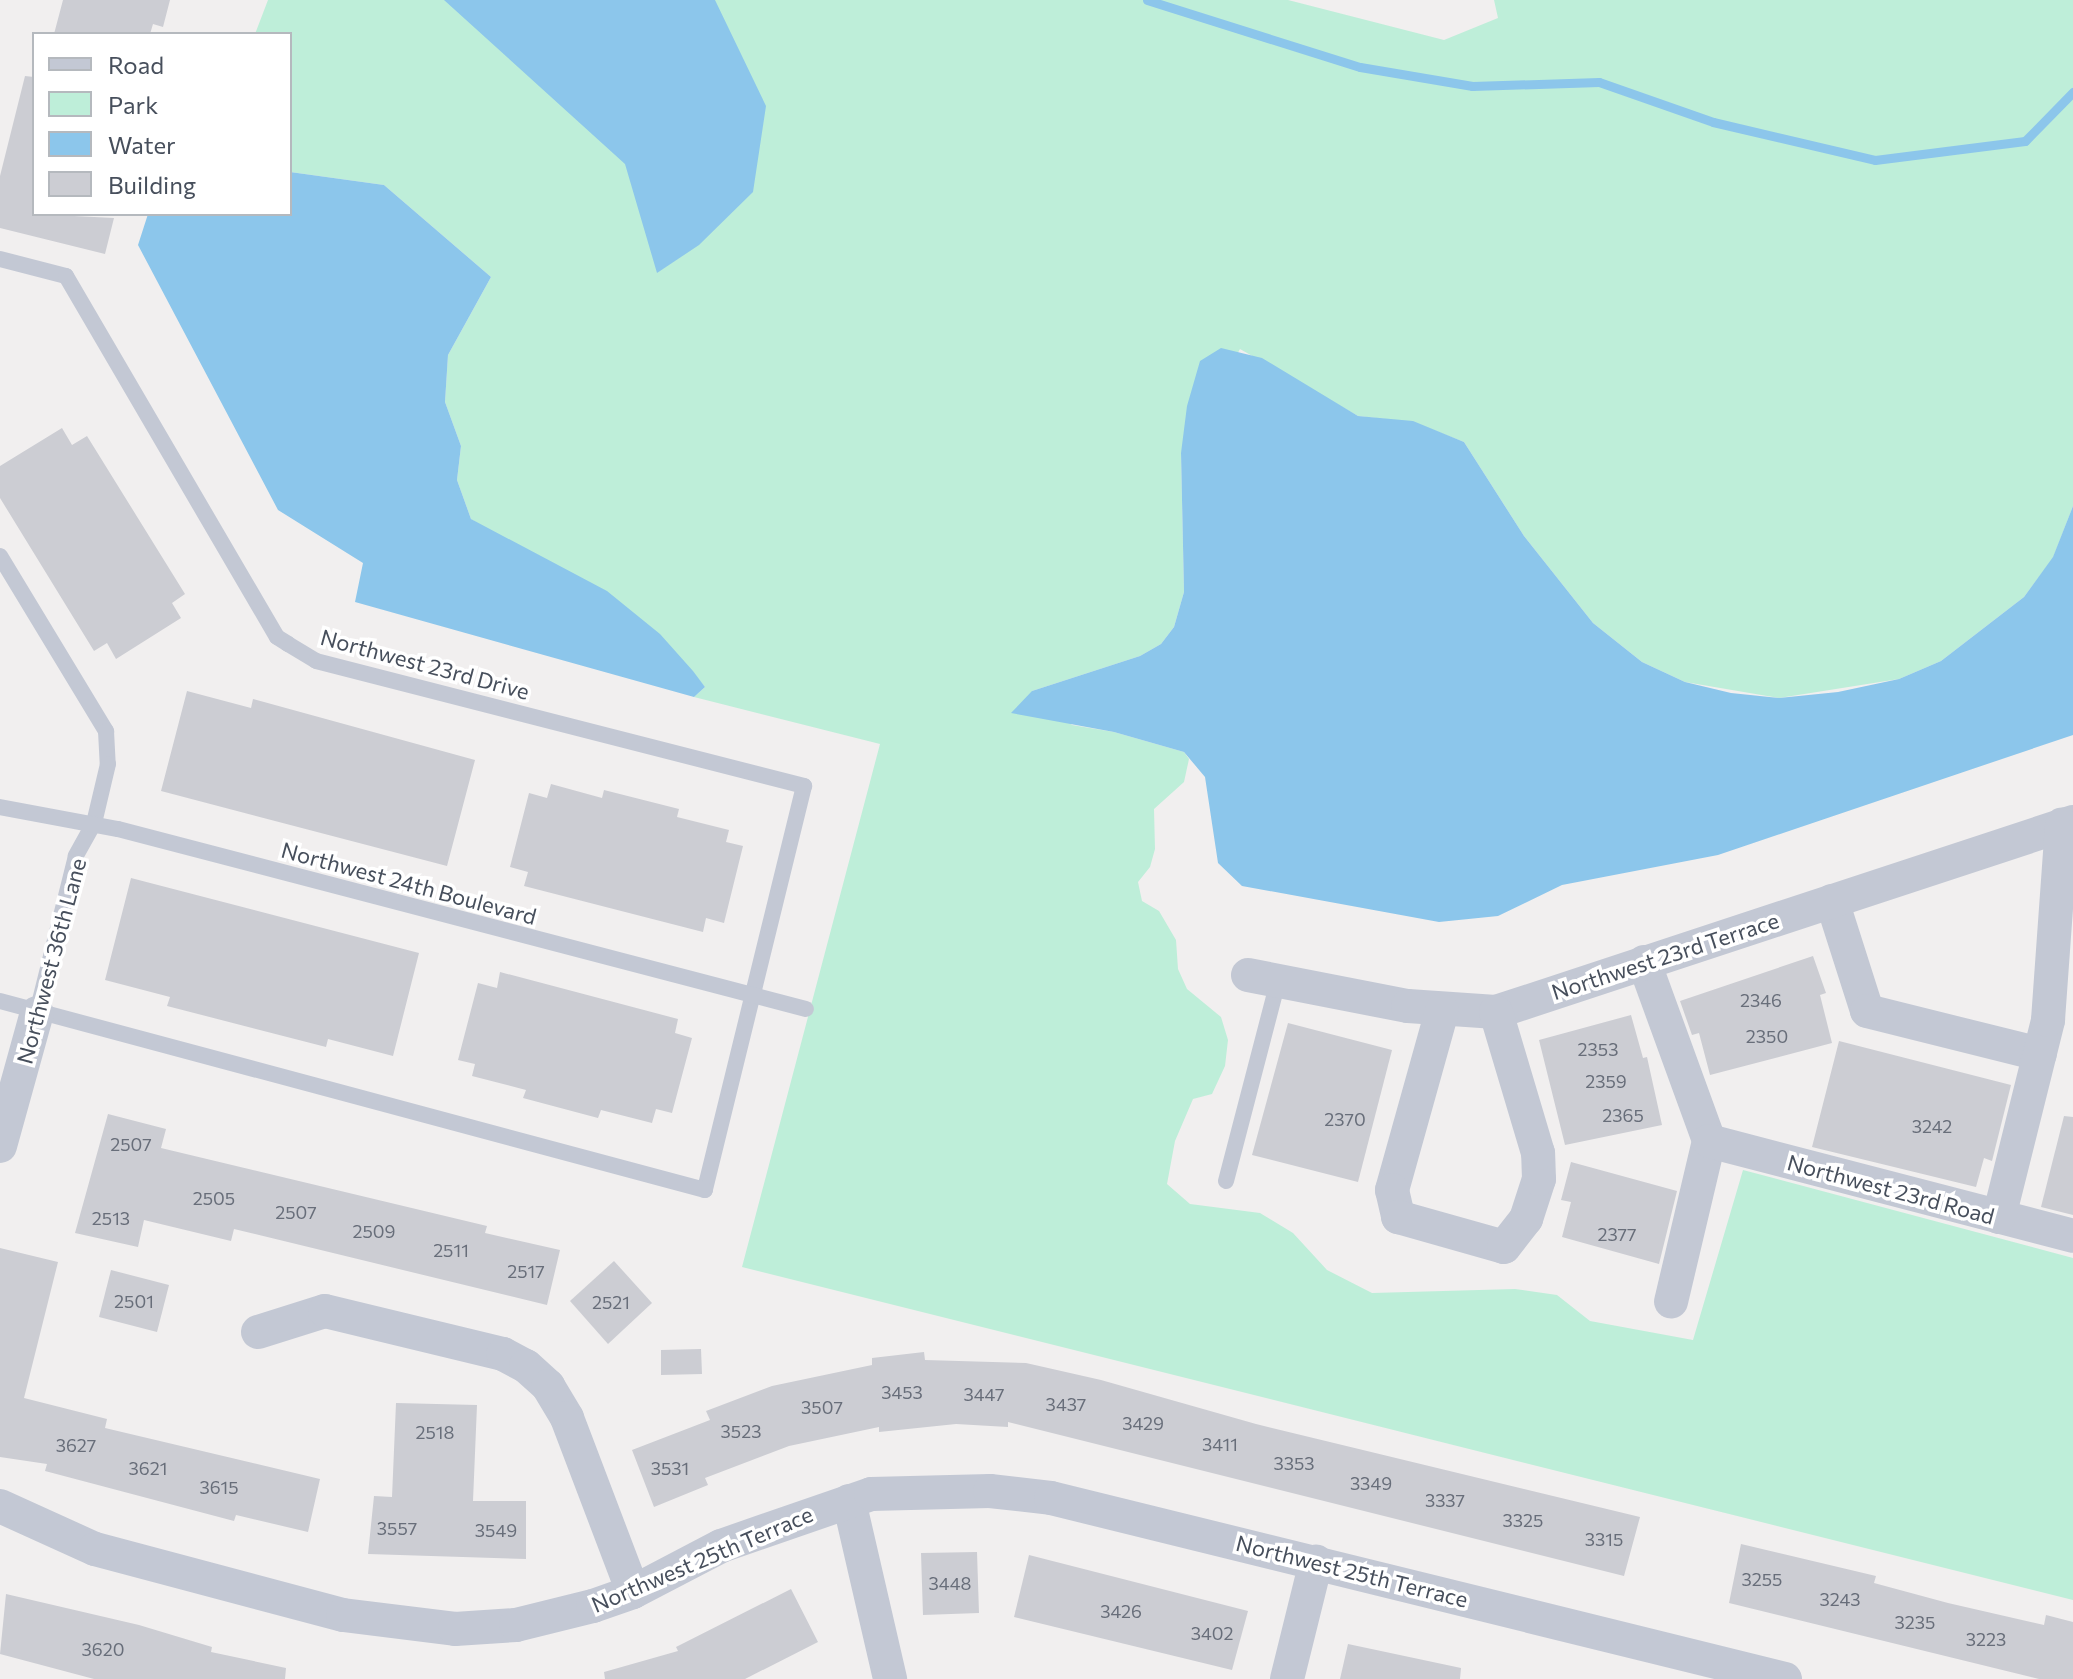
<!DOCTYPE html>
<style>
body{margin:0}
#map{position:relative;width:2073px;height:1679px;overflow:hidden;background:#f1efef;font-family:Commissioner,sans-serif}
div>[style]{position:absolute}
.green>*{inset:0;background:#beeed9}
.water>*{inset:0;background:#8cc6eb}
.stream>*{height:9px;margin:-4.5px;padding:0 4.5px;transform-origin:4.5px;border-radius:4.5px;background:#8cc6eb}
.building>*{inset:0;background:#cccdd3}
.lane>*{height:16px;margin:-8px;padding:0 8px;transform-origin:8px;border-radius:8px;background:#c3c8d4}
.street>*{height:34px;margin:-17px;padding:0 17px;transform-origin:17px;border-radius:17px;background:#c3c8d4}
span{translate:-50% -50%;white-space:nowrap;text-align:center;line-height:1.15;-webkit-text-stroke:7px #fff;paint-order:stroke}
.number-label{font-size:18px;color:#686e7a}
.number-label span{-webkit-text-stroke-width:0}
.street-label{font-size:22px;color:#474f5c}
.legend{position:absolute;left:32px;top:32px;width:260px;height:184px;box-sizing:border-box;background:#fff;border:2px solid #b5b9be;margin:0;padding:10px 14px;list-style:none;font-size:24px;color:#474f5c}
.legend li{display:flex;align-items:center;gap:16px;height:40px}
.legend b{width:40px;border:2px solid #b5b9be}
</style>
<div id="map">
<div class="green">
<div style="clip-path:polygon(268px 0,1288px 0,1444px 40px,1498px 18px,1494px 0,2073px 0,2073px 506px,2053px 558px,2024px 597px,1941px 661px,1899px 679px,1779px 698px,1685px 682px,1642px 662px,1593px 623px,1524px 536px,1464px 442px,1413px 422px,1358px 416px,1240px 349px,1181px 453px,1184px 592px,1174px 627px,1161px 644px,1140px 656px,1032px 691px,1072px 725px,1114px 732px,1184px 752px,1189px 759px,1184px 782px,1154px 809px,1155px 849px,1150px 867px,1138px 882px,1142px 901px,1159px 911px,1176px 940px,1178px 969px,1187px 989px,1221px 1017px,1228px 1040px,1225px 1066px,1212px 1094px,1193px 1099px,1175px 1141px,1167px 1184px,1190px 1204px,1260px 1213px,1293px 1233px,1327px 1270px,1372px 1293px,1515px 1289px,1557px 1295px,1590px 1321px,1693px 1340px,1743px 1170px,2073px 1258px,2073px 1600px,742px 1267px,880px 744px,694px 697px,705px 687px,680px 658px,471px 519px,457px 480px,461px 446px,445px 402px,448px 355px,491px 277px,384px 185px,290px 172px,290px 34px,255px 34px)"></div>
</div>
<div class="water">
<div style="clip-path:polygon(444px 0,715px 0,766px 106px,753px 192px,699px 245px,657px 273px,625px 164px)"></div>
<div style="clip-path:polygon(290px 172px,384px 185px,491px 277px,448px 355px,445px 402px,461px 446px,457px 480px,471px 519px,607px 591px,660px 634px,693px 671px,705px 687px,694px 697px,355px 602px,363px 563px,278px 510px,138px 245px,148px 214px,290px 214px)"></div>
<div style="clip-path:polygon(1221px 348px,1262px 358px,1358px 416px,1413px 421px,1464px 442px,1524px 536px,1593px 623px,1642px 662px,1685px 682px,1731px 693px,1779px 698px,1838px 692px,1899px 679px,1941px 661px,2024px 597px,2053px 557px,2073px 506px,2073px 735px,1718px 855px,1562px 885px,1498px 916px,1439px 922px,1242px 886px,1218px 863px,1205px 777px,1184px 752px,1114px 732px,1011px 713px,1032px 691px,1140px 656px,1161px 644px,1174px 627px,1184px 592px,1181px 453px,1187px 406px,1200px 361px)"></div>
</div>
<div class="stream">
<div style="left:1147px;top:0;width:223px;rotate:17.5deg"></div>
<div style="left:1360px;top:67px;width:114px;rotate:9.6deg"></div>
<div style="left:1472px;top:86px;width:127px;rotate:-1.8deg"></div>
<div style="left:1599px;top:82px;width:121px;rotate:19.3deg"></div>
<div style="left:1713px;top:122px;width:166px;rotate:13.2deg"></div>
<div style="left:1875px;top:160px;width:151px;rotate:-7.2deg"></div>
<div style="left:2025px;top:141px;width:69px;rotate:-45.6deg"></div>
</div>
<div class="building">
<div style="clip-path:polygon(63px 0,170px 0,163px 27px,153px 24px,150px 34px,54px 34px)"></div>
<div style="clip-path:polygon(25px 76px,34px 77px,34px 214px,114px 218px,105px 254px,0 228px,0 176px)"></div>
<div style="clip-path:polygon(62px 428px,72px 445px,87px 436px,185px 594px,172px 603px,181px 618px,116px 659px,107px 643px,94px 651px,0 498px,0 466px)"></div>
<div style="clip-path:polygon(187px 691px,251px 708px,253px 699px,475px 760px,447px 866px,161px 791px)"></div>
<div style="clip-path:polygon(551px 784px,602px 798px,604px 790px,679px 809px,677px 817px,729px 830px,726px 842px,743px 846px,724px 923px,706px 918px,703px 932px,524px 886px,528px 872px,510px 867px,529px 793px,547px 798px)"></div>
<div style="clip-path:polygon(131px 878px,419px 953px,393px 1056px,328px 1039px,326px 1047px,167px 1006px,170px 997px,105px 980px)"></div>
<div style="clip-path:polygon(1813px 956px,1826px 993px,1820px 995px,1832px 1043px,1710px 1075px,1699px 1033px,1692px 1035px,1680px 1001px)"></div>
<div style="clip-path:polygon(500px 972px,678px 1019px,675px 1033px,692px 1038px,672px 1113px,656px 1109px,652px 1123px,601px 1110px,598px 1118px,523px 1098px,526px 1090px,472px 1076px,475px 1064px,458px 1060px,478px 983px,497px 988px)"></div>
<div style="clip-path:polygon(1631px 1015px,1643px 1058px,1647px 1057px,1662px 1125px,1565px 1145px,1539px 1040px)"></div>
<div style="clip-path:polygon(1288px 1023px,1392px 1050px,1358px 1182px,1252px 1155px)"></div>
<div style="clip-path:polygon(1839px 1041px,2011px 1085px,1992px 1161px,1984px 1158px,1976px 1187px,1812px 1147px)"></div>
<div style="clip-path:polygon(108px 1114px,166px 1129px,161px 1148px,487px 1226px,485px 1233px,560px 1250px,547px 1305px,234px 1229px,231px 1241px,144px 1220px,138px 1247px,75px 1233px)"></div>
<div style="clip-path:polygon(2064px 1116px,2073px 1117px,2073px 1215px,2041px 1207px)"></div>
<div style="clip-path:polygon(1571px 1162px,1677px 1191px,1659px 1264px,1562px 1237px,1571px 1202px,1561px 1200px)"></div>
<div style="clip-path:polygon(0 1248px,58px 1262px,24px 1398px,107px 1419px,105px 1428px,320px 1479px,308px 1532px,236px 1515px,234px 1521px,45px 1471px,47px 1464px,0 1457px)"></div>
<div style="clip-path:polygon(614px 1261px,652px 1303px,608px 1344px,570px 1301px)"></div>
<div style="clip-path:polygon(111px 1270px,169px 1285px,157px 1332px,99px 1317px)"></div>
<div style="clip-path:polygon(701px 1349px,702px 1374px,661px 1375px,661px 1350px)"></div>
<div style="clip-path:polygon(924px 1352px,925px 1360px,1026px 1363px,1101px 1380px,1256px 1424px,1640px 1517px,1624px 1576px,1008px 1422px,1008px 1427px,956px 1424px,879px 1432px,879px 1427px,789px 1446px,705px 1478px,708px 1485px,654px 1507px,632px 1450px,710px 1420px,706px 1411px,772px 1386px,872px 1365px,872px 1358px)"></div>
<div style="clip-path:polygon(396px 1403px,477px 1405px,473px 1501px,526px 1501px,526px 1559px,368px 1554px,374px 1496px,392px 1497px)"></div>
<div style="clip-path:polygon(1741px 1544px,1876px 1576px,1874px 1583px,1948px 1603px,2044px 1625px,2046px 1615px,2073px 1622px,2073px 1679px,2039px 1679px,1729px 1603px)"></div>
<div style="clip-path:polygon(977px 1552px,979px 1613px,923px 1615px,921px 1553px)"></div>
<div style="clip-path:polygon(1029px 1555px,1248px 1611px,1232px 1670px,1014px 1617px)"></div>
<div style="clip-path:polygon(791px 1589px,818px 1642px,745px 1679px,605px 1679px,604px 1672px,678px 1651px,676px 1647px)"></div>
<div style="clip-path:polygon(6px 1594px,139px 1625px,212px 1647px,211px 1652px,286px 1668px,285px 1679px,94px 1679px,0 1654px)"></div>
<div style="clip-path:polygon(1348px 1644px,1461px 1668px,1460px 1679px,1340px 1679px)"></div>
</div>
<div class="lane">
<div style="left:0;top:259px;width:68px;rotate:14.4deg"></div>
<div style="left:66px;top:276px;width:418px;rotate:59.7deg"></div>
<div style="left:277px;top:637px;width:13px;rotate:32deg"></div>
<div style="left:288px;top:644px;width:33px;rotate:31deg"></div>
<div style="left:316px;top:661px;width:504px;rotate:14.37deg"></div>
<div style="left:804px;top:786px;width:416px;rotate:103.8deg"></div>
<div style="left:705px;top:1190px;width:730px;rotate:-164.99deg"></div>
<div style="left:0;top:556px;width:205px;rotate:58.8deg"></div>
<div style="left:106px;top:731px;width:33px;rotate:87deg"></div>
<div style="left:108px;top:764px;width:61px;rotate:103.3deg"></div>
<div style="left:94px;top:823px;width:38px;rotate:119deg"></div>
<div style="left:76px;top:856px;width:162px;rotate:104deg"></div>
<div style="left:0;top:807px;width:120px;rotate:10.6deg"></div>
<div style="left:118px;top:829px;width:711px;rotate:14.66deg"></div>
<div style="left:1226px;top:1181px;width:207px;rotate:-75.4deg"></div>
</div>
<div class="street">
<div style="left:1832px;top:901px;width:115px;rotate:72.3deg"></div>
<div style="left:1867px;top:1011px;width:178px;rotate:14deg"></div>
<div style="left:1644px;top:962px;width:190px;rotate:70deg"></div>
<div style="left:1709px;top:1141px;width:165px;rotate:103.3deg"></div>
<div style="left:1248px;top:975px;width:163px;rotate:11deg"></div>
<div style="left:1408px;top:1006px;width:88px;rotate:3.9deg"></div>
<div style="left:1496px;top:1012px;width:607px;rotate:-18.23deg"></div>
<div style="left:1442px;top:1011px;width:186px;rotate:105.6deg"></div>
<div style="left:1392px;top:1190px;width:28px;rotate:77deg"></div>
<div style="left:1398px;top:1217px;width:110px;rotate:15.8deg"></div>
<div style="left:1504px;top:1247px;width:36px;rotate:-52deg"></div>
<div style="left:1526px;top:1219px;width:42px;rotate:-72deg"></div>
<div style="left:1539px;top:1179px;width:26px;rotate:-92deg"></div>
<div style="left:1538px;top:1153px;width:147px;rotate:-106.6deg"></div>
<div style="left:1709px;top:1141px;width:376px;rotate:14.6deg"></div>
<div style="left:0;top:1146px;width:138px;rotate:-74.5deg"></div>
<div style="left:1999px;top:1217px;width:203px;rotate:-76deg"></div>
<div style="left:2048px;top:1020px;width:196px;rotate:-85.9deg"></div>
<div style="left:258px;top:1332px;width:70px;rotate:-17.4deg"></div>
<div style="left:325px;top:1311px;width:183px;rotate:13.6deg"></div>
<div style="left:503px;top:1354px;width:26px;rotate:28deg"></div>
<div style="left:526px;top:1366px;width:30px;rotate:42deg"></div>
<div style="left:548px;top:1386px;width:37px;rotate:59deg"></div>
<div style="left:567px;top:1418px;width:186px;rotate:69.2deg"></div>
<div style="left:849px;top:1501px;width:183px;rotate:77deg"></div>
<div style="left:0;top:1506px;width:104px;rotate:24.4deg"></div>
<div style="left:95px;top:1549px;width:257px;rotate:14.9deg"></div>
<div style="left:343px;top:1615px;width:113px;rotate:7.1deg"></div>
<div style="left:455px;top:1629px;width:61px;rotate:-3.8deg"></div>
<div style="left:516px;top:1625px;width:79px;rotate:-13.9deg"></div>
<div style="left:593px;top:1606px;width:42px;rotate:-19.3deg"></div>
<div style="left:633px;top:1592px;width:99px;rotate:-27.6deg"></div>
<div style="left:721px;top:1546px;width:159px;rotate:-19.1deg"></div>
<div style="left:871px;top:1494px;width:119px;rotate:-1.4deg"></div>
<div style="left:990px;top:1491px;width:61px;rotate:6.5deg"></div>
<div style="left:1051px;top:1498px;width:756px;rotate:13.85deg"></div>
<div style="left:1287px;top:1679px;width:121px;rotate:-76.1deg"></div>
</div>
<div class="number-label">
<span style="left:1761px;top:1000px">2346</span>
<span style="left:1767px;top:1036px">2350</span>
<span style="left:1598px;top:1049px">2353</span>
<span style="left:1606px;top:1081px">2359</span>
<span style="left:1623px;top:1115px">2365</span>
<span style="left:1345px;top:1119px">2370</span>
<span style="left:1932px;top:1126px">3242</span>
<span style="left:131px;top:1144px">2507</span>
<span style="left:214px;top:1198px">2505</span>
<span style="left:296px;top:1212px">2507</span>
<span style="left:111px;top:1218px">2513</span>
<span style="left:374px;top:1231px">2509</span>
<span style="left:1617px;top:1234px">2377</span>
<span style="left:451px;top:1250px">2511</span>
<span style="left:526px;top:1271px">2517</span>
<span style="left:134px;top:1301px">2501</span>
<span style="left:611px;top:1302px">2521</span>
<span style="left:902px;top:1392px">3453</span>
<span style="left:984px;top:1394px">3447</span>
<span style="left:1066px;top:1404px">3437</span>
<span style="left:822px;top:1407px">3507</span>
<span style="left:1143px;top:1423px">3429</span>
<span style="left:741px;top:1431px">3523</span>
<span style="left:435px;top:1432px">2518</span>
<span style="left:1220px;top:1444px">3411</span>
<span style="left:76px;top:1445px">3627</span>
<span style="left:1294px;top:1463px">3353</span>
<span style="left:148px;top:1468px">3621</span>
<span style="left:670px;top:1468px">3531</span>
<span style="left:1371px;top:1483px">3349</span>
<span style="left:219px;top:1487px">3615</span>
<span style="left:1445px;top:1500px">3337</span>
<span style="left:1523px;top:1520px">3325</span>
<span style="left:397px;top:1528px">3557</span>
<span style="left:496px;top:1530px">3549</span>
<span style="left:1604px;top:1539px">3315</span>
<span style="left:1762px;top:1579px">3255</span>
<span style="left:950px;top:1583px">3448</span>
<span style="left:1840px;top:1599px">3243</span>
<span style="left:1121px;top:1611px">3426</span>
<span style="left:1915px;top:1622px">3235</span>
<span style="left:1212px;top:1633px">3402</span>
<span style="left:1986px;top:1639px">3223</span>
<span style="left:103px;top:1649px">3620</span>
</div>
<div class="street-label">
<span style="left:425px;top:664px;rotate:15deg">Northwest 23rd Drive</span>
<span style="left:409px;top:883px;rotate:15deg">Northwest 24th Boulevard</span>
<span style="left:1665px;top:956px;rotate:-18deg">Northwest 23rd Terrace</span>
<span style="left:51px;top:961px;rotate:-75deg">Northwest 36th Lane</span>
<span style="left:1891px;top:1189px;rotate:15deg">Northwest 23rd Road</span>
<span style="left:702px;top:1559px;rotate:-23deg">Northwest 25th Terrace</span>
<span style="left:1352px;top:1571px;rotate:14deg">Northwest 25th Terrace</span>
</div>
<ul class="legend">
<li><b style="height:10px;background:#c3c8d4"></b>Road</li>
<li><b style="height:22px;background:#beeed9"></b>Park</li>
<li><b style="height:22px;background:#8cc6eb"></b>Water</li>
<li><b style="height:22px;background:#cccdd3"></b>Building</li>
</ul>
</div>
